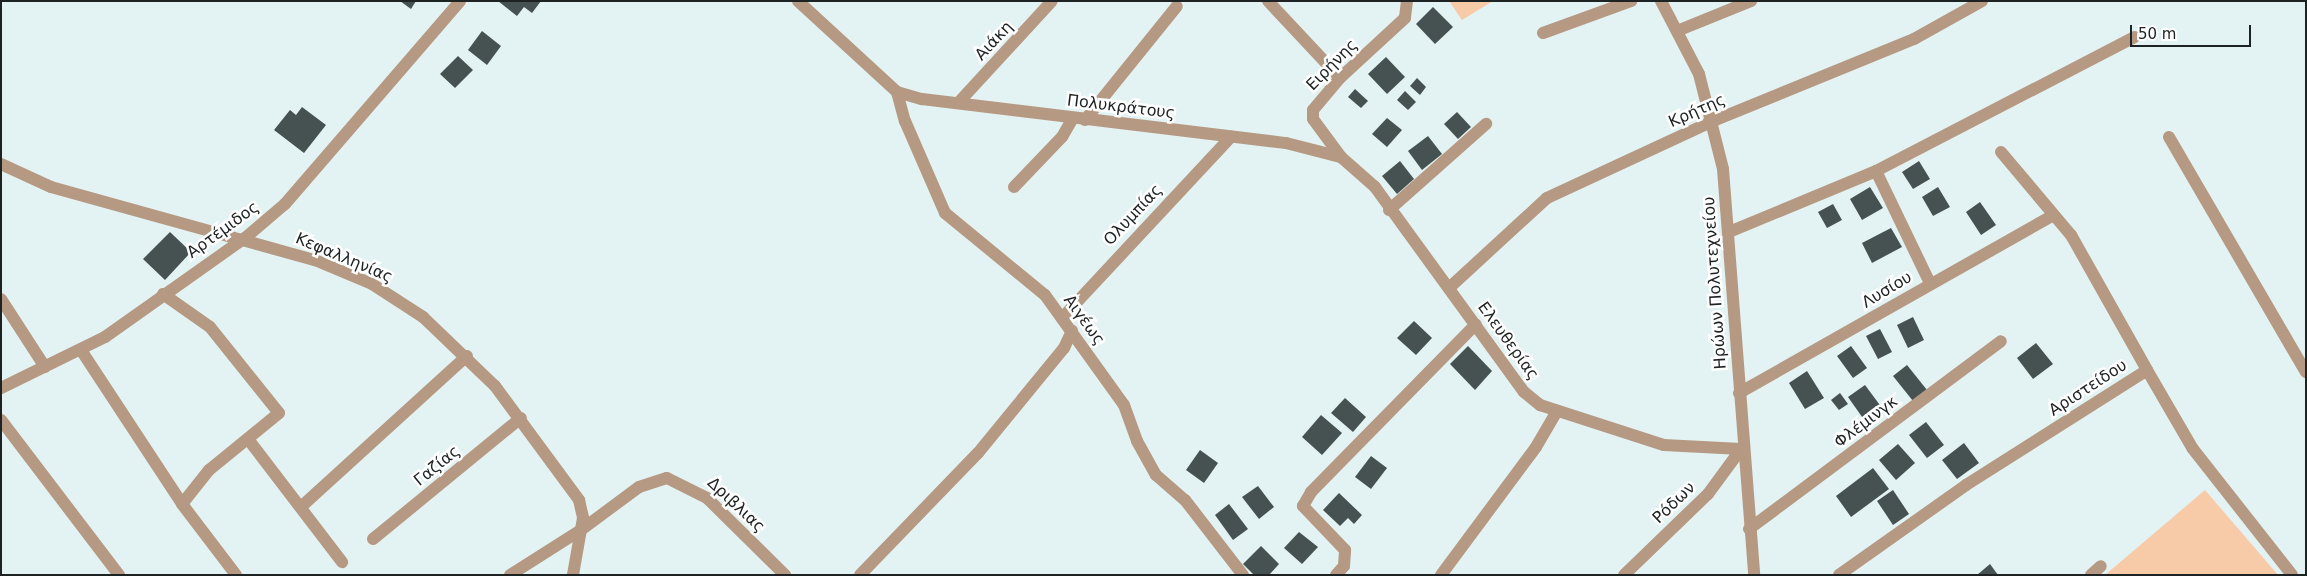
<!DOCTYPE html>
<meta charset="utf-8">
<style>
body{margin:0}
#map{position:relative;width:2307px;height:576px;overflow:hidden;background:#e3f2f2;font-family:"DejaVu Sans",sans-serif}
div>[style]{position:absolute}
.green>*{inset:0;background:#f7cba8}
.building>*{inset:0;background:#465252}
.minor>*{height:12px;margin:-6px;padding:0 6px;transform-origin:6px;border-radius:6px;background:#b59983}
span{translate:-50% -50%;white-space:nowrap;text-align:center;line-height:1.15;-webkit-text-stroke:5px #fff;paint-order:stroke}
.street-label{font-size:16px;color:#1d2222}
.frame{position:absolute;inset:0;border:2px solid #1d2222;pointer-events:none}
.scale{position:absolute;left:2130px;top:25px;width:121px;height:22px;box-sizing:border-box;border:2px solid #1d2222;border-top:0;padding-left:6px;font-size:15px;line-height:18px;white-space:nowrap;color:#1d2222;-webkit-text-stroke:4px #fff;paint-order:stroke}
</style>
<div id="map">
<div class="green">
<div style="clip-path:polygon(1449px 1px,1493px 1px,1462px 20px)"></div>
<div style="clip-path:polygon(2205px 490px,2278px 575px,2105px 575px)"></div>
</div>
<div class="building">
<div style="clip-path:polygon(400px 1px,416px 1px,411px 9px)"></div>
<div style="clip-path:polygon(498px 1px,541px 1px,532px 13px,524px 7px,517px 16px)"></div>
<div style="clip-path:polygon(1433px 7px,1453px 27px,1435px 44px,1416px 24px)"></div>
<div style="clip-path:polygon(482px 31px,501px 46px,487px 65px,468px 50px)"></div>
<div style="clip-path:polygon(458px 56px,473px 70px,455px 88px,440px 74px)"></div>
<div style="clip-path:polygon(1386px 57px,1405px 77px,1387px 94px,1368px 74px)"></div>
<div style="clip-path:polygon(1417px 78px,1426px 87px,1420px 95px,1410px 86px)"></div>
<div style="clip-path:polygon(1355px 89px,1368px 101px,1361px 108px,1348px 97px)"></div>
<div style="clip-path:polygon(1405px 91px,1416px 102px,1408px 110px,1397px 100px)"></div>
<div style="clip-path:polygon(302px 107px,326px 125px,304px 153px,274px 130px,290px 110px,296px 115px)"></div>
<div style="clip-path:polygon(1457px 112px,1471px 127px,1458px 139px,1444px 124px)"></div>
<div style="clip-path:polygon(1387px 118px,1402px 130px,1387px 147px,1372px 134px)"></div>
<div style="clip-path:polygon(1428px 136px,1442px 154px,1422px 170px,1408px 151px)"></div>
<div style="clip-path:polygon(1400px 161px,1414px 179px,1397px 194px,1382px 176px)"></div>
<div style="clip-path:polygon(1919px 161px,1930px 179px,1913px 189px,1902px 172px)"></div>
<div style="clip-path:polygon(1870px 187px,1883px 208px,1862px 220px,1850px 199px)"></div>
<div style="clip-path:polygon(1938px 187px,1950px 207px,1933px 216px,1922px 197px)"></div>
<div style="clip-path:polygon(1980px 202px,1996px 225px,1981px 235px,1966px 212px)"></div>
<div style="clip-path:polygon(1833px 204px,1842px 220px,1827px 228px,1818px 212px)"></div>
<div style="clip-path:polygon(1891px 228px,1902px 247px,1872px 263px,1862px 243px)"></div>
<div style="clip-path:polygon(170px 232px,191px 252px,165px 280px,143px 259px)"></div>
<div style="clip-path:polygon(1913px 317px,1924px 340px,1908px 348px,1897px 325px)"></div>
<div style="clip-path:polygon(1414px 321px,1432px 338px,1416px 355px,1397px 338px)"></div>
<div style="clip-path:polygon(1880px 329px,1892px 352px,1878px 359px,1866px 336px)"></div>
<div style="clip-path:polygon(2036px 343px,2053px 364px,2033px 379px,2017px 358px)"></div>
<div style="clip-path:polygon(1468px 346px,1492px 371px,1475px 390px,1450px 364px)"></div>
<div style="clip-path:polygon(1851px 346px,1867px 368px,1853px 378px,1837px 356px)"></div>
<div style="clip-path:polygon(1907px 365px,1927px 390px,1913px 401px,1893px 376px)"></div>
<div style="clip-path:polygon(1807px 371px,1824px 398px,1805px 409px,1789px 383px)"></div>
<div style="clip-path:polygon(1865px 385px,1885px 412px,1867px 424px,1848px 397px)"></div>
<div style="clip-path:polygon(1840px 393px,1848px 404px,1839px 410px,1831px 400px)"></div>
<div style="clip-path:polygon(1345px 398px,1366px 417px,1353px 432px,1331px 413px)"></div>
<div style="clip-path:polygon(1321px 415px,1342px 433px,1322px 455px,1302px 437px)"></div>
<div style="clip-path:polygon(1926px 422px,1944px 445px,1927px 458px,1909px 435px)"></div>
<div style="clip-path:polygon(1964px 443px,1979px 463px,1957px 479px,1942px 460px)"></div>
<div style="clip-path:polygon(1898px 444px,1915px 463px,1896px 480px,1879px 460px)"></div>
<div style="clip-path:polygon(1200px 450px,1218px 463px,1204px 483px,1186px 470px)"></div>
<div style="clip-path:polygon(1371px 456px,1387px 468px,1371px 489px,1355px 477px)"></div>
<div style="clip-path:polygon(1873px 468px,1889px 489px,1851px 517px,1836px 496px)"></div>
<div style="clip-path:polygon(1258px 486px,1274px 507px,1259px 519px,1242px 497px)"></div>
<div style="clip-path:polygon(1893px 490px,1909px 514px,1893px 525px,1877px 501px)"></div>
<div style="clip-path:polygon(1339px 493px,1362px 515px,1354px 524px,1348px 518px,1340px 526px,1323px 510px)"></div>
<div style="clip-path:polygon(1229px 504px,1248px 529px,1233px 540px,1215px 515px)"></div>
<div style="clip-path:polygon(1299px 532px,1318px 547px,1302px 564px,1284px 548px)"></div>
<div style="clip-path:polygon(1261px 546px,1279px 564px,1269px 575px,1254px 575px,1243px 564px)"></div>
<div style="clip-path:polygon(1990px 564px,1998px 575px,1977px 575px)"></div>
</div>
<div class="minor">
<div style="left:798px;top:1px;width:134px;rotate:42.6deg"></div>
<div style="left:897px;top:92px;width:26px;rotate:16deg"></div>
<div style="left:922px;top:99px;width:367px;rotate:6.9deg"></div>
<div style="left:1286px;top:143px;width:57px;rotate:14.3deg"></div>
<div style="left:1268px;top:1px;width:105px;rotate:46.9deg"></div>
<div style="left:1407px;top:1px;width:17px;rotate:97deg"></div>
<div style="left:1405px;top:18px;width:88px;rotate:137.3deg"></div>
<div style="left:1340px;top:78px;width:42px;rotate:130.2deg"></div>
<div style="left:1313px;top:110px;width:9px;rotate:90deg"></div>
<div style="left:1313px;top:119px;width:47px;rotate:53.6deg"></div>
<div style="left:1341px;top:157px;width:45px;rotate:41.4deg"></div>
<div style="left:1375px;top:187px;width:253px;rotate:54deg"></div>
<div style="left:1524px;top:392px;width:21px;rotate:39deg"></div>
<div style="left:1540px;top:405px;width:130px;rotate:17.9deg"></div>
<div style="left:1664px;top:445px;width:77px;rotate:3deg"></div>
<div style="left:1661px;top:1px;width:82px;rotate:62.5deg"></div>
<div style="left:1699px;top:74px;width:98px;rotate:75.8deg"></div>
<div style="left:1723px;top:169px;width:407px;rotate:85.6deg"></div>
<div style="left:1677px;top:31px;width:80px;rotate:-22.1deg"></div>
<div style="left:1543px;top:33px;width:94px;rotate:-20deg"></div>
<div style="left:897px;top:92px;width:30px;rotate:75deg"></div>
<div style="left:905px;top:121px;width:100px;rotate:66.5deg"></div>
<div style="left:945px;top:213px;width:129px;rotate:39.4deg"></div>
<div style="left:1045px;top:295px;width:135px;rotate:54.3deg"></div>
<div style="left:1124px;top:405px;width:38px;rotate:70deg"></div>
<div style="left:1137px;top:441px;width:39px;rotate:61deg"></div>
<div style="left:1156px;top:475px;width:38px;rotate:41deg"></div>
<div style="left:1185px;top:500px;width:95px;rotate:52.3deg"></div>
<div style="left:959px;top:102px;width:137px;rotate:-47.4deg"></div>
<div style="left:1085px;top:120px;width:146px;rotate:-51.1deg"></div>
<div style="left:2169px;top:137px;width:272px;rotate:59.8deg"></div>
<div style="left:2001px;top:152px;width:109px;rotate:49.9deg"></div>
<div style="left:2071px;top:235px;width:155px;rotate:60.6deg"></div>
<div style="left:1px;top:164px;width:55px;rotate:24.7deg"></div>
<div style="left:51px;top:187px;width:274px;rotate:15.5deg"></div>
<div style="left:315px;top:260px;width:62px;rotate:22.8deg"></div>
<div style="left:372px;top:284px;width:61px;rotate:32.9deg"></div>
<div style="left:423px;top:317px;width:100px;rotate:43.8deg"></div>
<div style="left:495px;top:386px;width:142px;rotate:53.6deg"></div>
<div style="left:579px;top:500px;width:18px;rotate:77deg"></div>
<div style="left:583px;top:518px;width:58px;rotate:100deg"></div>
<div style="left:1876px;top:171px;width:124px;rotate:64.3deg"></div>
<div style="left:1014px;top:187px;width:69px;rotate:-46.2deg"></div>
<div style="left:1062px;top:137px;width:22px;rotate:-60deg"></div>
<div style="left:1389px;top:210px;width:130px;rotate:-41.6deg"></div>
<div style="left:1729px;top:232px;width:159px;rotate:-22.5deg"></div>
<div style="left:1876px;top:171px;width:291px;rotate:-27.4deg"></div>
<div style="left:1449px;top:288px;width:133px;rotate:-42.6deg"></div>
<div style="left:1547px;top:198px;width:183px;rotate:-24.9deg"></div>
<div style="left:1713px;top:121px;width:217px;rotate:-22.2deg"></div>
<div style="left:1914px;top:39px;width:78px;rotate:-29.2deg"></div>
<div style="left:163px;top:294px;width:57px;rotate:35.1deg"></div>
<div style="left:210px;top:327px;width:110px;rotate:51.3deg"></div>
<div style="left:279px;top:413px;width:90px;rotate:140.8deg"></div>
<div style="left:209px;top:470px;width:43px;rotate:128.5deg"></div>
<div style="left:1px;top:299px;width:81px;rotate:57.1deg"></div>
<div style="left:1062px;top:318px;width:248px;rotate:-47deg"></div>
<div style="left:81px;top:350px;width:184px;rotate:56.7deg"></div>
<div style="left:182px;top:504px;width:89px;rotate:52.7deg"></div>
<div style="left:1px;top:388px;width:116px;rotate:-26.1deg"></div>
<div style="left:105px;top:337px;width:171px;rotate:-35.3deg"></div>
<div style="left:245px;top:238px;width:52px;rotate:-40.4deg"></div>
<div style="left:285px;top:204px;width:268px;rotate:-49.2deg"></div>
<div style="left:1739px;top:393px;width:361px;rotate:-29.5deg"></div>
<div style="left:1px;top:420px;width:195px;rotate:52.7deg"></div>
<div style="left:248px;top:439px;width:155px;rotate:52.6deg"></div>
<div style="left:302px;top:506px;width:223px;rotate:-42.3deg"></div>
<div style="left:1749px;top:529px;width:314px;rotate:-36.7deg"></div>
<div style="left:373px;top:539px;width:191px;rotate:-39.3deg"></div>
<div style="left:510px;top:575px;width:84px;rotate:-32.4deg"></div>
<div style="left:581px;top:530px;width:72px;rotate:-36.6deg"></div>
<div style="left:639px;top:487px;width:29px;rotate:-18deg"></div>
<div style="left:667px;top:478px;width:45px;rotate:26.6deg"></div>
<div style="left:707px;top:498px;width:110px;rotate:44.6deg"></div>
<div style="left:860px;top:575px;width:170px;rotate:-46deg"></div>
<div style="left:978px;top:453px;width:136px;rotate:-50.7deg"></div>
<div style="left:1064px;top:348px;width:19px;rotate:-65deg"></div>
<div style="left:1336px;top:575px;width:12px;rotate:-48deg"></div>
<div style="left:1344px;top:566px;width:16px;rotate:-86deg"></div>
<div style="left:1345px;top:550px;width:61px;rotate:-133.7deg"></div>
<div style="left:1303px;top:506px;width:16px;rotate:-60deg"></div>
<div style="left:1311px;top:492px;width:235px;rotate:-45.5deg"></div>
<div style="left:1441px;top:575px;width:159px;rotate:-53.4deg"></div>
<div style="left:1536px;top:447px;width:42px;rotate:-59.7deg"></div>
<div style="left:1624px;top:575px;width:117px;rotate:-44deg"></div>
<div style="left:1708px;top:494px;width:56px;rotate:-53.7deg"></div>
<div style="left:1839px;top:575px;width:156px;rotate:-35.3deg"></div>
<div style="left:1966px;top:485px;width:214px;rotate:-32.4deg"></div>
<div style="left:2147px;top:370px;width:91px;rotate:59.8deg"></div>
<div style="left:2193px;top:449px;width:160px;rotate:51.8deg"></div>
<div style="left:2091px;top:575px;width:13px;rotate:-42deg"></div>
</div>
<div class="street-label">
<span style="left:994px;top:41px;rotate:-47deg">Αιάκη</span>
<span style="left:1332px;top:65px;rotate:-45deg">Ειρήνης</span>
<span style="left:1121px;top:107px;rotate:7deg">Πολυκράτους</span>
<span style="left:1697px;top:111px;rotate:-24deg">Κρήτης</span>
<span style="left:1133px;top:215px;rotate:-47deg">Ολυμπίας</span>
<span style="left:223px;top:230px;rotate:-36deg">Αρτέμιδος</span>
<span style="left:344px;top:258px;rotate:23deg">Κεφαλληνίας</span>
<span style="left:1715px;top:283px;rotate:-94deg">Ηρώων Πολυτεχνείου</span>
<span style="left:1887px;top:290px;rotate:-31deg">Λυσίου</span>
<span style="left:1084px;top:320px;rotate:54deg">Αιγέως</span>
<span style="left:1508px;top:341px;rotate:54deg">Ελευθερίας</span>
<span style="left:2088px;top:388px;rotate:-33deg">Αριστείδου</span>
<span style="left:1866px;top:422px;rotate:-37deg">Φλέμινγκ</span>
<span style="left:437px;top:466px;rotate:-39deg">Γαζίας</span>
<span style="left:1674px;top:503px;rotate:-44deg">Ρόδων</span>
<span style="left:736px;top:505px;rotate:43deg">Δριβλιας</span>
</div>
<div class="frame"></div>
<div class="scale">50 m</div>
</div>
